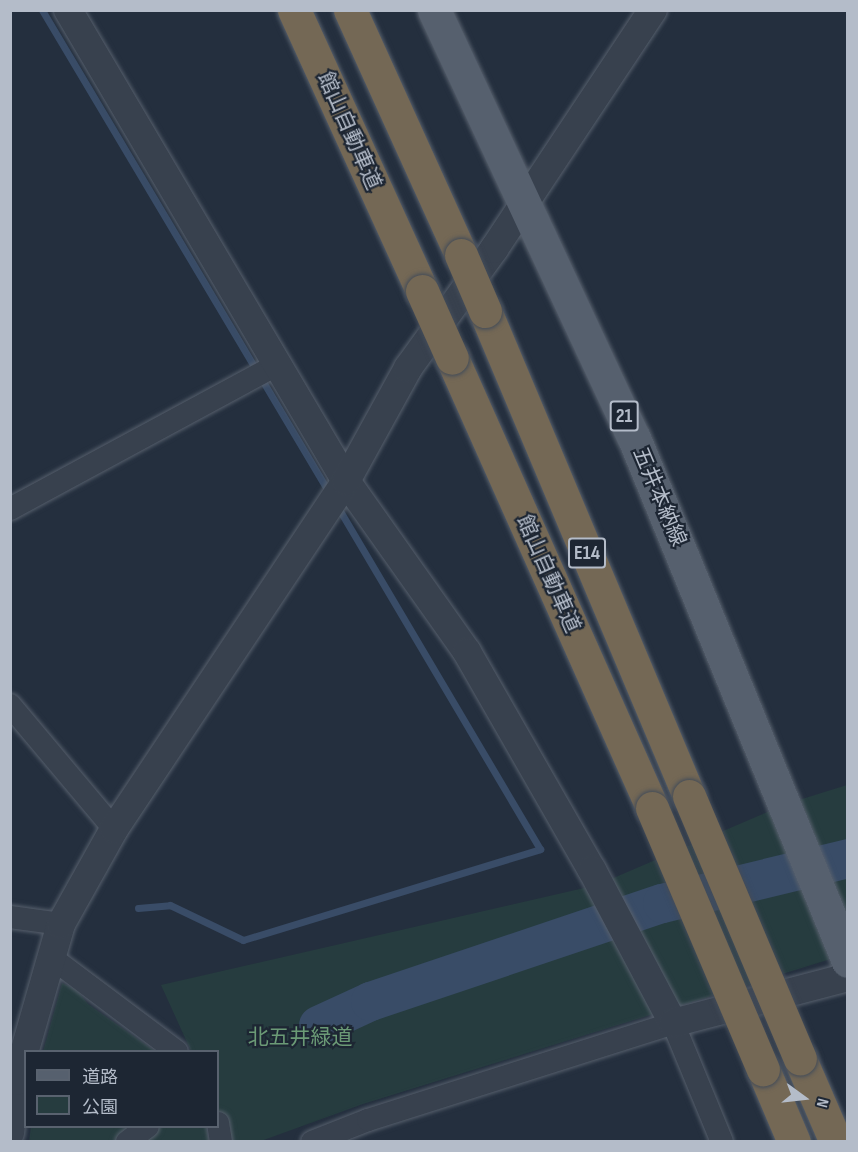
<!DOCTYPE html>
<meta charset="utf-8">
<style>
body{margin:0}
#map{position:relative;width:858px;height:1152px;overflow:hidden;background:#242f3e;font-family:"Sofia Sans Condensed","Noto Sans JP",sans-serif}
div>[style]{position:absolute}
.green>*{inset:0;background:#263c3f}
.stream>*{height:7px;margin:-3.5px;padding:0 3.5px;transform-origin:3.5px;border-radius:3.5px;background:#394c67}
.river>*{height:39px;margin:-19.5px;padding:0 19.5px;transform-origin:19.5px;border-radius:19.5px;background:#394c67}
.roads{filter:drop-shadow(0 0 2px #565f6c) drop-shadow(0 0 2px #565f6c)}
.minor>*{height:22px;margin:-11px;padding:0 11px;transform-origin:11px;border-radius:11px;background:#38414e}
.tertiary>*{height:28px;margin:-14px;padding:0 14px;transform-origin:14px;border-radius:14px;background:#38414e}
.primary>*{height:33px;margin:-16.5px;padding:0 16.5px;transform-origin:16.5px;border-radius:16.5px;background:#56606e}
.motorway>*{height:33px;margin:-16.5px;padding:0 16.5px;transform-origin:16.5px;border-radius:16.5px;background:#746855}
.bridges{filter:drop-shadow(0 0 2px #434c59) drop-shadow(0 0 2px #434c59)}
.motorway-bridge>*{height:33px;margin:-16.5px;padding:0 16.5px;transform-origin:16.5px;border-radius:16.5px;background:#746855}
span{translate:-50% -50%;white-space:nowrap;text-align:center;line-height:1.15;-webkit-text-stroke:4.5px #1d2633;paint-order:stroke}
.shield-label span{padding:2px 4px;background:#1d2633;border:2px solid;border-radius:4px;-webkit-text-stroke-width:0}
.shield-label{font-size:20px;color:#b4bcc9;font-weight:700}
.street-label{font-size:21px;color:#b4bcc9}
.park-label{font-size:21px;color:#6b9a76}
.frame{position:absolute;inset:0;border:12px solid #b4bcc9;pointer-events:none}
.legend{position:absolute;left:24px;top:1050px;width:195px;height:78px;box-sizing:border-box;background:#1d2633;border:2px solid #59626f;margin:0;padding:8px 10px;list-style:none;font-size:18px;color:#b4bcc9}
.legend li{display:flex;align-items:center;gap:12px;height:30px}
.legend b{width:30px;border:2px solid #59626f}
.north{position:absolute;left:774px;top:1068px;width:60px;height:60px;-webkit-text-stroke:4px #1d2633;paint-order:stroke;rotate:105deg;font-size:16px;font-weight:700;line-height:24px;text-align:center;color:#b4bcc9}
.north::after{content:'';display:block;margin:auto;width:21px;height:27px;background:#b4bcc9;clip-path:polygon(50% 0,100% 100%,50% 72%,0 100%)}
</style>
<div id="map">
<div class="green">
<div style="clip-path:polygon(847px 785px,847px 954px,363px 1104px,261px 1141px,231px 1141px,218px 1111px,218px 1052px,191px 1051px,161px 985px,597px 885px,786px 804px)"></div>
<div style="clip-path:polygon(62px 983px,76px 989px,88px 1004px,155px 1051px,43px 1052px)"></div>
<div style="clip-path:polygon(31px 1126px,206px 1127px,209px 1141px,29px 1142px)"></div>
</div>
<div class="stream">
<div style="left:42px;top:10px;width:563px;rotate:59.25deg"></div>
<div style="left:138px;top:908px;width:32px;rotate:-5deg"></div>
<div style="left:170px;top:905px;width:81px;rotate:25.6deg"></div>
<div style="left:243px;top:940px;width:311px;rotate:-17deg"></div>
<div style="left:540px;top:849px;width:399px;rotate:-120.6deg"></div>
</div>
<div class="river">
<div style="left:318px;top:1025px;width:57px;rotate:-24.8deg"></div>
<div style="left:370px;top:1001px;width:308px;rotate:-18.6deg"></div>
<div style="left:662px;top:903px;width:191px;rotate:-13.6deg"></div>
</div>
<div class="roads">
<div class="minor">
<div style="left:10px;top:509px;width:301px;rotate:-28.4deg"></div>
<div style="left:10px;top:705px;width:162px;rotate:50deg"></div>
<div style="left:10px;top:917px;width:51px;rotate:7.8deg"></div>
<div style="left:52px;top:958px;width:156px;rotate:36.9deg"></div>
<div style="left:218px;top:1123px;width:19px;rotate:81deg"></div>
<div style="left:127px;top:1142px;width:26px;rotate:-37deg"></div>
<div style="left:312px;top:1142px;width:60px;rotate:-21.4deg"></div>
<div style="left:368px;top:1120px;width:320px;rotate:-17.6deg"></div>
<div style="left:673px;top:1023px;width:129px;rotate:67.6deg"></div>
</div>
<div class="tertiary">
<div style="left:68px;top:10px;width:547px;rotate:59.45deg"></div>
<div style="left:346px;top:481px;width:209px;rotate:54.7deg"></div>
<div style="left:467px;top:652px;width:251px;rotate:60.2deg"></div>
<div style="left:592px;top:870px;width:173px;rotate:62.1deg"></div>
<div style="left:673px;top:1023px;width:181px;rotate:-14.7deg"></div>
<div style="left:10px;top:1133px;width:52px;rotate:-83.4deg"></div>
<div style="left:16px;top:1081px;width:163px;rotate:-74deg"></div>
<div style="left:61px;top:924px;width:109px;rotate:-60.8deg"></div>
<div style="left:114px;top:829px;width:418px;rotate:-56.3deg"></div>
<div style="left:346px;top:481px;width:129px;rotate:-61.2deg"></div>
<div style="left:408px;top:368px;width:147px;rotate:-54.1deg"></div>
<div style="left:494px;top:249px;width:287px;rotate:-56.4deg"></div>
</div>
<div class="primary">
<div style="left:434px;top:10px;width:472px;rotate:65deg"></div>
<div style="left:634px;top:438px;width:565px;rotate:67.75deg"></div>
</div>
<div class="motorway">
<div style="left:294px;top:10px;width:309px;rotate:65.5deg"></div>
<div style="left:350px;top:10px;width:269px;rotate:65.6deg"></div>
<div style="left:485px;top:311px;width:526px;rotate:67.19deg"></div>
<div style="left:452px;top:358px;width:492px;rotate:66deg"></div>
<div style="left:800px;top:1059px;width:90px;rotate:66.6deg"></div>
<div style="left:763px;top:1069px;width:79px;rotate:67deg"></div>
</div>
</div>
<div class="bridges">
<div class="motorway-bridge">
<div style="left:461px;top:255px;width:61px;rotate:66.8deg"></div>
<div style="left:422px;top:291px;width:73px;rotate:65.9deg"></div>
<div style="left:689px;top:796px;width:285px;rotate:67.1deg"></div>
<div style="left:652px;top:808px;width:284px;rotate:67deg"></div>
</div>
</div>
<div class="shield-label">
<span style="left:624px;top:416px">21</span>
<span style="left:587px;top:553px">E14</span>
</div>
<div class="street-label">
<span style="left:349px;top:131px;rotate:66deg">館山自動車道</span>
<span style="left:659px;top:497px;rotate:67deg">五井本納線</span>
<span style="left:548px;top:574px;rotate:66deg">館山自動車道</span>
</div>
<div class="park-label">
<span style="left:300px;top:1038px">北五井緑道</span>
</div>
<div class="frame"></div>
<ul class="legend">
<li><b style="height:8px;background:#56606e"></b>道路</li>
<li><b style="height:16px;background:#263c3f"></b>公園</li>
</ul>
<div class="north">N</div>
</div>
